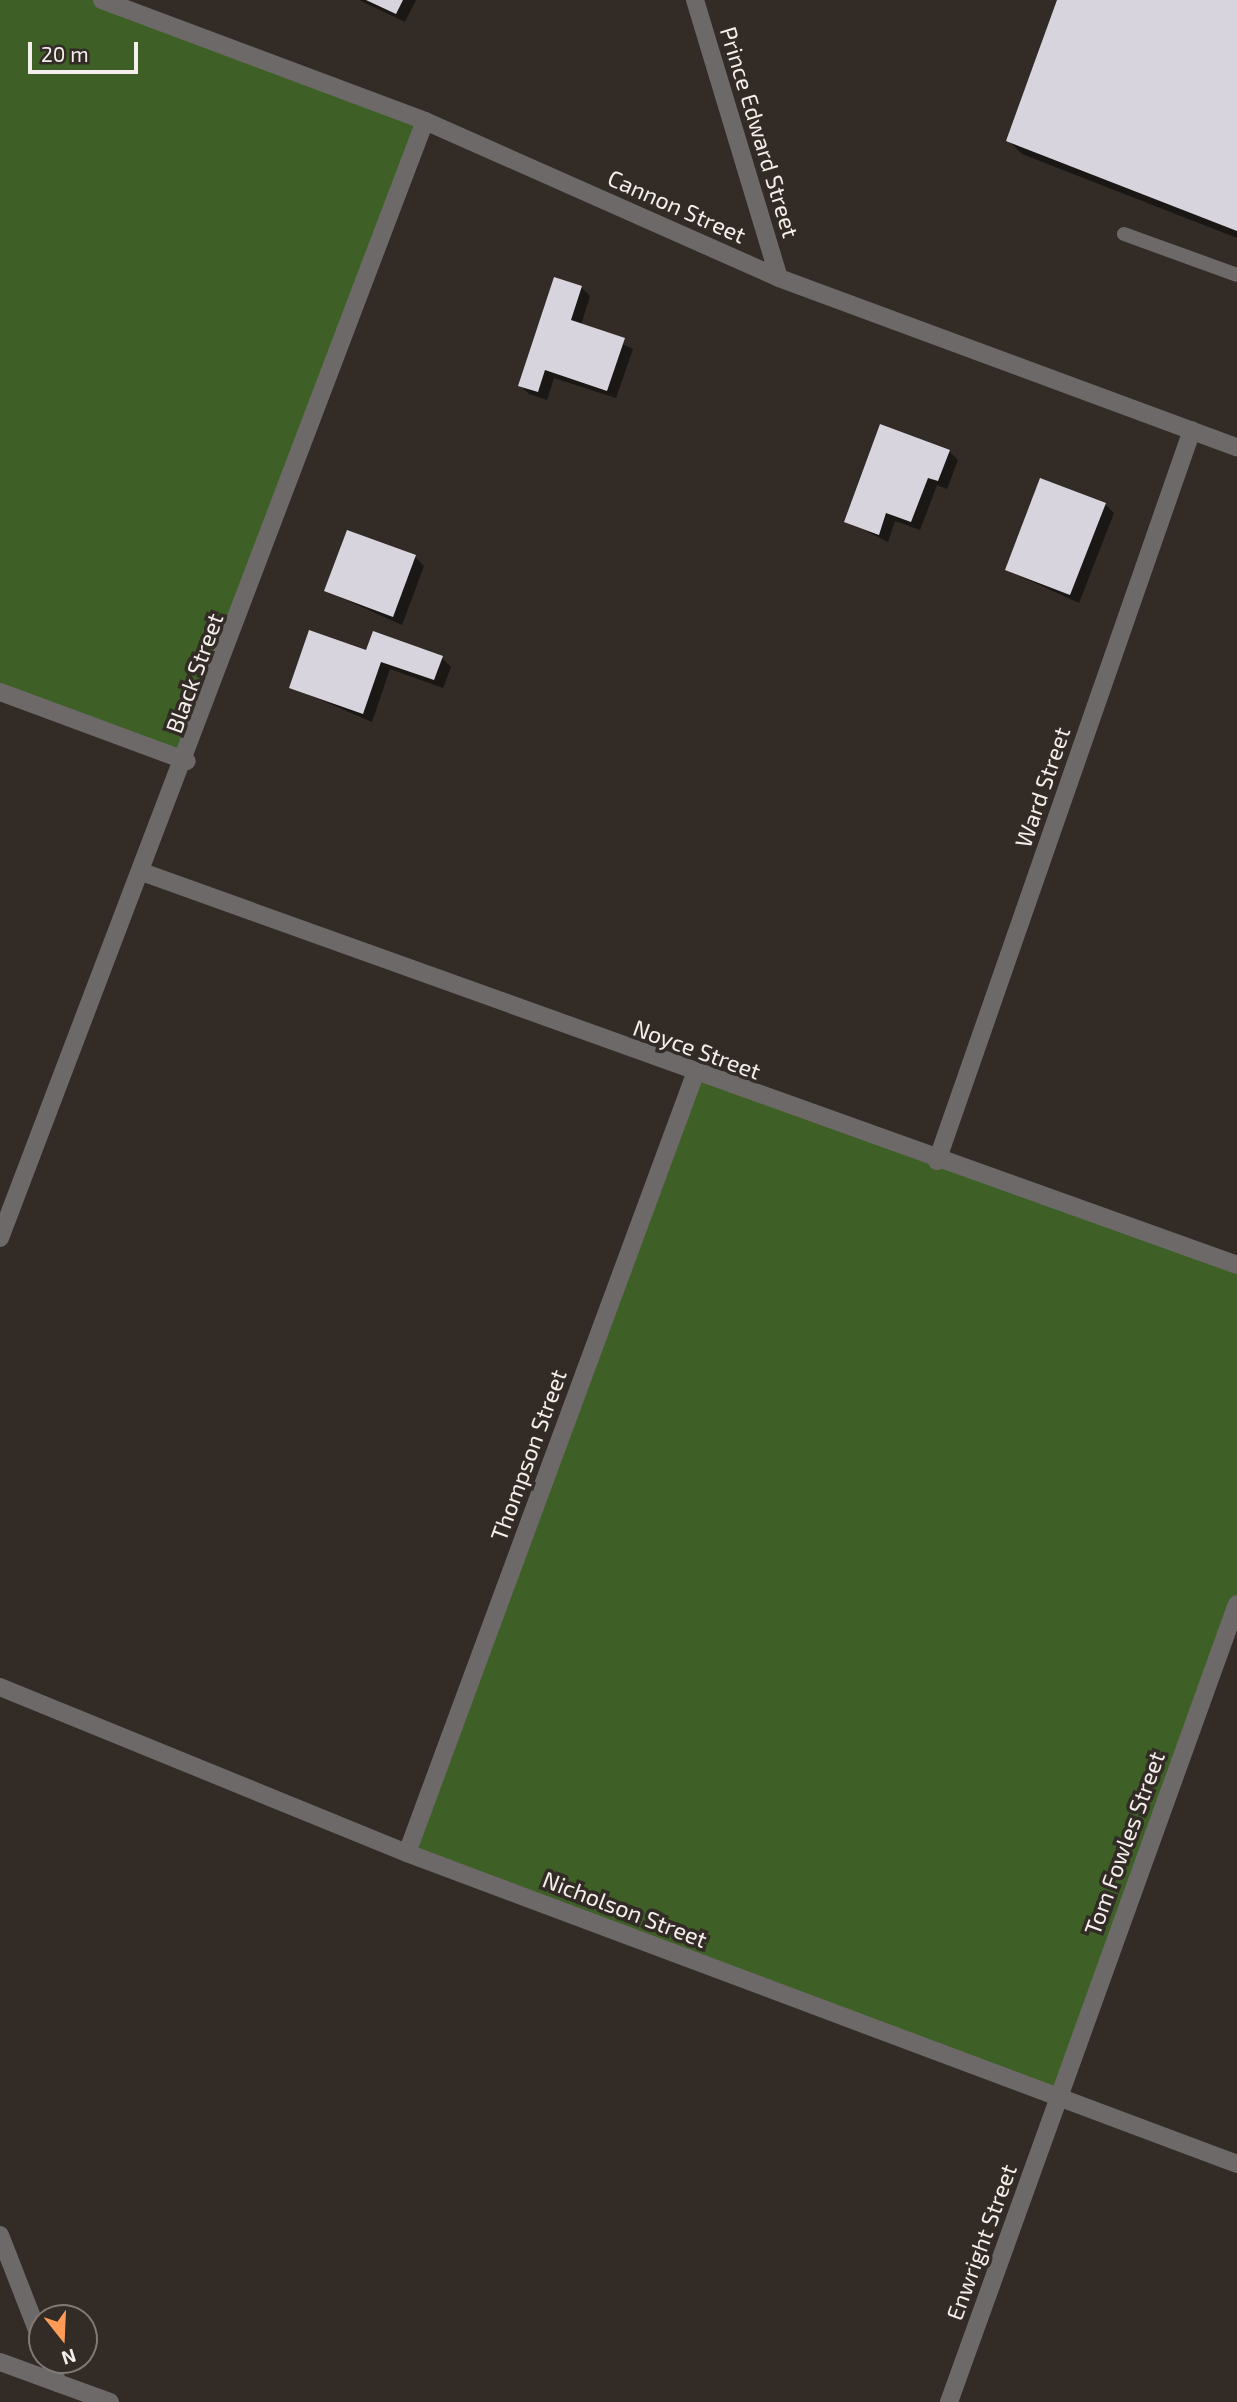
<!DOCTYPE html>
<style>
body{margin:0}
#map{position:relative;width:1237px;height:2402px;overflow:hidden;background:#322b26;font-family:"Exo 2",sans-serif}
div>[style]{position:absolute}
.green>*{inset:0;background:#3e6027}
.shadow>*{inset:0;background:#0007}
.building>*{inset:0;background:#d8d4de}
.lane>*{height:14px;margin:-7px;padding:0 7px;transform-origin:7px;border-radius:7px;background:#6e6969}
.street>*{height:18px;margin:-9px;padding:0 9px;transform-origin:9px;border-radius:9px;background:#6e6969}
span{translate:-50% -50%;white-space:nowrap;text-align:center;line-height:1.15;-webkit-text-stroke:7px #322b26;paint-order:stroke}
.street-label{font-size:23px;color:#f4efec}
.north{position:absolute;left:28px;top:2304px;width:70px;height:70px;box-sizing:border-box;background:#322b26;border:2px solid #807975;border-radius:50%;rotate:162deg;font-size:19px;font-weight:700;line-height:28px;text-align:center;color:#f4efec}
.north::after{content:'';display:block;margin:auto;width:24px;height:32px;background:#fe9c57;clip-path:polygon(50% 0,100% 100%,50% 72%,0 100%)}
.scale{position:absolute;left:28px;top:42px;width:110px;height:32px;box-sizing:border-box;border:4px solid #f4efec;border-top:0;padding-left:9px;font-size:21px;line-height:24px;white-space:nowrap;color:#f4efec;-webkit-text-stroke:5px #322b26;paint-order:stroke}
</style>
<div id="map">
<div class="green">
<div style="clip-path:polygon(0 0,102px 0,425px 121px,185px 756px,0 689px)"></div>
<div style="clip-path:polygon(695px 1074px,1237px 1265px,1237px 1604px,1058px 2099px,407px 1853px)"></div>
</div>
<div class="shadow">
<div style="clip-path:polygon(359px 0,416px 0,405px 22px)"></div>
<div style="clip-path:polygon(1059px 0,1237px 0,1237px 238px,1022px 154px,1008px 140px)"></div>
<div style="clip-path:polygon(581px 287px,590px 296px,581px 325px,633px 349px,616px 398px,554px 378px,547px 400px,529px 394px,520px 385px)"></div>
<div style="clip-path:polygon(949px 451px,958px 460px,947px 489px,937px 485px,920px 530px,895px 521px,888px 542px,846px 521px)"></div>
<div style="clip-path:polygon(1105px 504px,1114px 513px,1079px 603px,1007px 570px)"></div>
<div style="clip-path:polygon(415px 557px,424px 566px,402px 625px,326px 591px)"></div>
<div style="clip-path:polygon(367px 652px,442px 658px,451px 667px,443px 688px,390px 669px,372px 722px,291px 687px)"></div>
</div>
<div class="building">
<div style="clip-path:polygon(366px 0,403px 0,396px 14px)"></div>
<div style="clip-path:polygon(1057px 0,1237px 0,1237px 231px,1006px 141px)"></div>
<div style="clip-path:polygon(554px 277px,582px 286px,571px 320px,625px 338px,607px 391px,545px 370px,538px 392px,518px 386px)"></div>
<div style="clip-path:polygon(880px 424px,950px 450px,938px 481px,928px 478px,911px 522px,886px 513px,879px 535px,844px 522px)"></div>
<div style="clip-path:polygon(1040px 478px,1106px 503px,1070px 595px,1005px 570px)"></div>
<div style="clip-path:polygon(347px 530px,416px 555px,393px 617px,324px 591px)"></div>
<div style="clip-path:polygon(309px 630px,366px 650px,373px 631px,443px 656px,434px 680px,381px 662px,363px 714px,289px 688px)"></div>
</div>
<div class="lane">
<div style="left:1124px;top:234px;width:120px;rotate:19.9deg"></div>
</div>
<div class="street">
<div style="left:102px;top:0;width:345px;rotate:20.5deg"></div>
<div style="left:425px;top:121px;width:387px;rotate:23.9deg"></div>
<div style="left:779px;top:278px;width:488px;rotate:20.3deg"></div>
<div style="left:695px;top:0;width:290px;rotate:73.2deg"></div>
<div style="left:0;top:692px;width:199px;rotate:20.3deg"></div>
<div style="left:142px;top:872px;width:1163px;rotate:19.74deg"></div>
<div style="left:937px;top:1161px;width:774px;rotate:-70.77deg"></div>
<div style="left:0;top:1238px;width:1195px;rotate:-69.17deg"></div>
<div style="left:0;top:1687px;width:440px;rotate:22.2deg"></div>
<div style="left:407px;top:1853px;width:886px;rotate:20.54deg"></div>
<div style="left:407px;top:1853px;width:831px;rotate:-69.71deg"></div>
<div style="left:0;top:2235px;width:116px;rotate:68.7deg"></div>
<div style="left:49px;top:2360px;width:25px;rotate:69deg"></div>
<div style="left:0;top:2362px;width:117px;rotate:20deg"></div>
<div style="left:949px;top:2402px;width:848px;rotate:-70.16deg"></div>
</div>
<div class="street-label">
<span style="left:760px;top:132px;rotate:73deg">Prince Edward Street</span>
<span style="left:677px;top:206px;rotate:24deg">Cannon Street</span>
<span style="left:194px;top:673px;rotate:-70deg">Black Street</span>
<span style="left:1042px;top:787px;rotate:-71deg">Ward Street</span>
<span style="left:697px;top:1049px;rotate:20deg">Noyce Street</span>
<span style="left:528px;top:1455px;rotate:-70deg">Thompson Street</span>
<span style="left:1124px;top:1843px;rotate:-70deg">Tom Fowles Street</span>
<span style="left:625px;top:1909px;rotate:21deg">Nicholson Street</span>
<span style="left:981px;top:2242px;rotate:-70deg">Enwright Street</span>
</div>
<div class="north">N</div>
<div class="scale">20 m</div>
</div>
